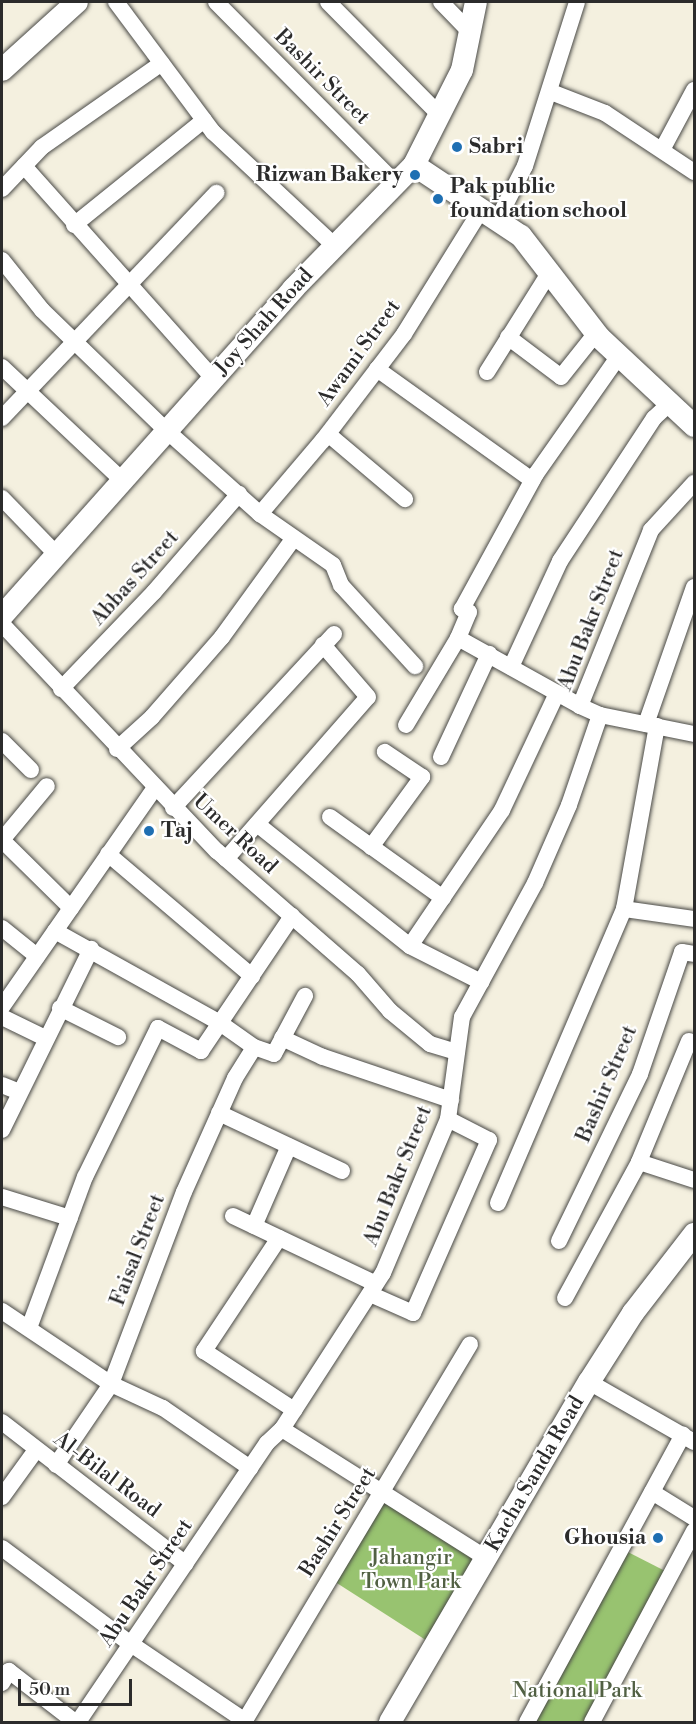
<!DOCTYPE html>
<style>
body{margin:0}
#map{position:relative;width:696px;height:1724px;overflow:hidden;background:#f4f0df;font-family:"Libre Bodoni",serif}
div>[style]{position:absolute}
.green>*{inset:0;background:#98c370}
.roads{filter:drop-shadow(0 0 2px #494946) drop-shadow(0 0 2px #494946)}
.street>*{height:16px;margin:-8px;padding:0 8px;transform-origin:8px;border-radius:8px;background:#fff}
.secondary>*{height:22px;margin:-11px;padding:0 11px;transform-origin:11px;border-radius:11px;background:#fff}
.dots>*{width:16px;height:16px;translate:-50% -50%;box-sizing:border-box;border:3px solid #fff;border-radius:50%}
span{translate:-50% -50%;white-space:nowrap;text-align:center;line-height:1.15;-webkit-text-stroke:4.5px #fff;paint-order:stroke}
.street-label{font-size:21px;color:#2b2b2b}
.poi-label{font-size:21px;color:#2b2b2b;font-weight:700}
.left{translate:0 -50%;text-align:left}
.right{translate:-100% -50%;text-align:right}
.park-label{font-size:21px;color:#516043}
.frame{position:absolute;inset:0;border:3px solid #2b2b2b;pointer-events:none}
.scale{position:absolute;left:18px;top:1679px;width:114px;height:27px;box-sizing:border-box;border:3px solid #2b2b2b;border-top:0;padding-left:8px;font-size:18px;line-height:21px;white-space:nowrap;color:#2b2b2b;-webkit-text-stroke:4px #fff;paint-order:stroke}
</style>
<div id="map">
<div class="green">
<div style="clip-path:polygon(384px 1493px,486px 1558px,435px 1646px,329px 1578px)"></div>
<div style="clip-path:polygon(622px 1549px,671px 1574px,592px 1722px,527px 1722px)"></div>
</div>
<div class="roads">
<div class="street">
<div style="left:116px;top:2px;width:162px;rotate:53.3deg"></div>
<div style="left:213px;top:132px;width:167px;rotate:43.1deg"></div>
<div style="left:216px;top:2px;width:256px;rotate:45.3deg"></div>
<div style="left:328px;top:2px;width:159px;rotate:45.3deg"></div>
<div style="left:441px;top:2px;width:40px;rotate:46deg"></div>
<div style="left:551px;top:92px;width:58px;rotate:21.3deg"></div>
<div style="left:605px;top:113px;width:107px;rotate:33.5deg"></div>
<div style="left:662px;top:150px;width:68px;rotate:-61.9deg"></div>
<div style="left:24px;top:166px;width:284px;rotate:48.3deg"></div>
<div style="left:2px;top:189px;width:58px;rotate:-46.4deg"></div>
<div style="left:42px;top:147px;width:146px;rotate:-35deg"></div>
<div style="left:498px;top:219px;width:59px;rotate:-63deg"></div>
<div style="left:525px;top:166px;width:172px;rotate:-72.4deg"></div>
<div style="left:74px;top:225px;width:167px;rotate:-38.9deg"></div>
<div style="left:2px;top:260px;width:64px;rotate:51.3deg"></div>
<div style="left:42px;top:310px;width:173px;rotate:44.1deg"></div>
<div style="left:166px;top:430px;width:126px;rotate:41.8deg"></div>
<div style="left:260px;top:514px;width:89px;rotate:34.9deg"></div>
<div style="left:333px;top:565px;width:22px;rotate:68deg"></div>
<div style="left:341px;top:585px;width:110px;rotate:47.6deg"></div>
<div style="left:508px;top:337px;width:66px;rotate:37deg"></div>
<div style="left:561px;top:377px;width:56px;rotate:-51.5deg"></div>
<div style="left:2px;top:367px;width:165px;rotate:43.3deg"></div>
<div style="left:377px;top:369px;width:191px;rotate:35.6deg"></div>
<div style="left:487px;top:372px;width:117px;rotate:-57.9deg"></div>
<div style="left:2px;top:418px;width:311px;rotate:-46.4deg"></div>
<div style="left:328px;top:434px;width:101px;rotate:40.2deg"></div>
<div style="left:2px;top:498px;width:78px;rotate:46deg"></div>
<div style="left:260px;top:514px;width:97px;rotate:-49.6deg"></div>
<div style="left:323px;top:440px;width:133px;rotate:-52.6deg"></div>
<div style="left:404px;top:334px;width:146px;rotate:-58.2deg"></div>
<div style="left:2px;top:624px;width:313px;rotate:46.6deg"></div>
<div style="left:217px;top:851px;width:187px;rotate:41.1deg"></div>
<div style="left:358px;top:974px;width:49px;rotate:49.1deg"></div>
<div style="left:390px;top:1011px;width:52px;rotate:39.5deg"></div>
<div style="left:430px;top:1044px;width:28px;rotate:17deg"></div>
<div style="left:458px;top:638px;width:140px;rotate:29.1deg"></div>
<div style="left:511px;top:667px;width:117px;rotate:-65.2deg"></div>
<div style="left:560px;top:561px;width:171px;rotate:-56.7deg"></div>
<div style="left:654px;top:418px;width:22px;rotate:-43deg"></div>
<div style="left:61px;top:689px;width:134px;rotate:-46.2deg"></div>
<div style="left:154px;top:592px;width:130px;rotate:-49.1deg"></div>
<div style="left:600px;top:715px;width:96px;rotate:11.4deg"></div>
<div style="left:646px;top:724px;width:145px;rotate:-70.7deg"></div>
<div style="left:406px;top:725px;width:101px;rotate:-59.1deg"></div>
<div style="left:458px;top:638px;width:28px;rotate:-67deg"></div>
<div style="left:469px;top:612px;width:8px;rotate:-157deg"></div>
<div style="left:462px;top:609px;width:154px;rotate:-61.3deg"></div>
<div style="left:536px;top:474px;width:144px;rotate:-54.9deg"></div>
<div style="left:2px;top:741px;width:41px;rotate:45deg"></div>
<div style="left:117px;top:749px;width:47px;rotate:-42.4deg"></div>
<div style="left:152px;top:717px;width:106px;rotate:-48.8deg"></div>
<div style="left:222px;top:637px;width:122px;rotate:-54deg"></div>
<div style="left:441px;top:757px;width:114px;rotate:-65deg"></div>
<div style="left:173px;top:808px;width:237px;rotate:-47.2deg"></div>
<div style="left:330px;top:817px;width:139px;rotate:35.6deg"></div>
<div style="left:257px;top:824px;width:196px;rotate:38.6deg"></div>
<div style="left:410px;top:946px;width:80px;rotate:26.9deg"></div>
<div style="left:2px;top:840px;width:97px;rotate:44.6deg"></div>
<div style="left:2px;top:840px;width:70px;rotate:-50.2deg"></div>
<div style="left:371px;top:847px;width:87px;rotate:-53.9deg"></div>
<div style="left:422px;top:777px;width:45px;rotate:-146deg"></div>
<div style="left:108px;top:854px;width:189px;rotate:40.3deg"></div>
<div style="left:226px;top:859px;width:215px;rotate:-48.8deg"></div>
<div style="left:368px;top:697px;width:69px;rotate:-130.9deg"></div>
<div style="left:624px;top:909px;width:71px;rotate:8.1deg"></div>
<div style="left:2px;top:928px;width:45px;rotate:38.7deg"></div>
<div style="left:55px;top:931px;width:189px;rotate:29.1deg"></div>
<div style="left:220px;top:1023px;width:42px;rotate:35.2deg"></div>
<div style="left:254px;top:1047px;width:21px;rotate:19deg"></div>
<div style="left:274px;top:1054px;width:66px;rotate:-61.9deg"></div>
<div style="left:410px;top:946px;width:164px;rotate:-55.9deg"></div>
<div style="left:502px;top:810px;width:129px;rotate:-64.8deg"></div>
<div style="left:2px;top:1007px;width:266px;rotate:-55.1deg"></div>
<div style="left:60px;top:1008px;width:65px;rotate:26.6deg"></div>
<div style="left:2px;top:1017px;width:48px;rotate:26deg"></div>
<div style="left:282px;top:1038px;width:45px;rotate:24.9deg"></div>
<div style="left:323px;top:1057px;width:135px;rotate:18.6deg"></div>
<div style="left:689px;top:1041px;width:131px;rotate:112.5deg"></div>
<div style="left:639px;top:1162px;width:58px;rotate:18.1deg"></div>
<div style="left:2px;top:1085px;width:16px;rotate:22deg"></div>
<div style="left:219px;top:1113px;width:136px;rotate:25.2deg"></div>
<div style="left:2px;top:1130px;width:202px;rotate:-63.8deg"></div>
<div style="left:2px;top:1197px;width:71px;rotate:17.2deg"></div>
<div style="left:498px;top:1203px;width:320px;rotate:-66.8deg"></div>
<div style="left:624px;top:909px;width:186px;rotate:-79.8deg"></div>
<div style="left:233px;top:1216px;width:158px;rotate:25.4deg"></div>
<div style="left:254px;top:1226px;width:87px;rotate:-66.4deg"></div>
<div style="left:279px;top:1238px;width:136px;rotate:123.6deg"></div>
<div style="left:204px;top:1351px;width:108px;rotate:33.2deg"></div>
<div style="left:559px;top:1241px;width:186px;rotate:-64.1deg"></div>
<div style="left:640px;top:1074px;width:129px;rotate:-71deg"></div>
<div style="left:682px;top:952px;width:12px;rotate:9deg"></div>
<div style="left:370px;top:1294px;width:47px;rotate:23.8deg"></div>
<div style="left:413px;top:1313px;width:189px;rotate:-66.3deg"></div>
<div style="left:489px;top:1140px;width:46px;rotate:-152.9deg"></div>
<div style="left:565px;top:1298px;width:155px;rotate:-61.4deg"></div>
<div style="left:2px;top:1311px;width:131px;rotate:33.8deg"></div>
<div style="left:111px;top:1384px;width:57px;rotate:24.8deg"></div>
<div style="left:163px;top:1408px;width:106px;rotate:34.6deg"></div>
<div style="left:29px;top:1328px;width:161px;rotate:-69.7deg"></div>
<div style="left:85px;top:1177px;width:166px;rotate:-63.9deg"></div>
<div style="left:158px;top:1028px;width:49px;rotate:28.1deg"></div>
<div style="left:201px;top:1051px;width:163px;rotate:-56deg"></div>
<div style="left:589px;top:1382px;width:121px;rotate:29.7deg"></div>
<div style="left:2px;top:1422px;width:232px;rotate:37.7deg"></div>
<div style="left:282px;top:1429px;width:241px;rotate:32.3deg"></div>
<div style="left:56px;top:1465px;width:98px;rotate:-55.8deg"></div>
<div style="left:111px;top:1384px;width:205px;rotate:-69.2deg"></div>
<div style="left:184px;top:1192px;width:125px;rotate:-65.9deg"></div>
<div style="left:235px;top:1078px;width:36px;rotate:-58deg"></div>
<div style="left:652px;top:1492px;width:49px;rotate:31.8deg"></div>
<div style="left:2px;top:1497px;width:58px;rotate:-54.1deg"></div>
<div style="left:2px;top:1548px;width:161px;rotate:36.7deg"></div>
<div style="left:131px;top:1644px;width:138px;rotate:34deg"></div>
<div style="left:2px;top:1683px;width:14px;rotate:-60deg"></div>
<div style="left:9px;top:1671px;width:83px;rotate:37.7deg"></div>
<div style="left:78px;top:1722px;width:337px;rotate:-55.9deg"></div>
<div style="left:267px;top:1443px;width:21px;rotate:-43deg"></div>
<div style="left:282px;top:1429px;width:186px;rotate:-57.1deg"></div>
<div style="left:383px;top:1273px;width:167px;rotate:-67.1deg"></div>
<div style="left:448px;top:1119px;width:103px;rotate:-82.2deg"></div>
<div style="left:462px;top:1017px;width:153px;rotate:-61.4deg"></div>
<div style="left:535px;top:883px;width:85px;rotate:-66.4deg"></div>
<div style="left:569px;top:805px;width:95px;rotate:-71deg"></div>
<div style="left:600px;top:715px;width:22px;rotate:-156deg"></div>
<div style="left:580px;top:706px;width:190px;rotate:-68deg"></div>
<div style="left:651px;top:530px;width:64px;rotate:-47.5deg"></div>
<div style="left:244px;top:1722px;width:440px;rotate:-59.1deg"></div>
<div style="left:527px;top:1722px;width:327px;rotate:-61.5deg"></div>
<div style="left:592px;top:1722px;width:217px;rotate:-61.9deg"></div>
</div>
<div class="secondary">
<div style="left:2px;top:70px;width:101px;rotate:-42.2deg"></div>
<div style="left:414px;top:165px;width:128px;rotate:33.6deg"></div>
<div style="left:521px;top:236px;width:128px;rotate:52.3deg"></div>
<div style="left:599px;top:337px;width:130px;rotate:43.1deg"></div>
<div style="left:2px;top:616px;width:438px;rotate:-48.3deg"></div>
<div style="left:293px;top:289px;width:173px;rotate:-45.7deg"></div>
<div style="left:414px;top:165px;width:106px;rotate:-63.2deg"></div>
<div style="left:462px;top:70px;width:69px;rotate:-78.4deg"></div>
<div style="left:390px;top:1722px;width:394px;rotate:-59.7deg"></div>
<div style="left:589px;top:1382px;width:82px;rotate:-57.5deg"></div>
<div style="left:633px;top:1313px;width:100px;rotate:-52.3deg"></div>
</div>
</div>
<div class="dots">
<div style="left:457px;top:147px;background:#1f6fb2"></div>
<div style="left:415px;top:175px;background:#1f6fb2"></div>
<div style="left:438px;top:199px;background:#1f6fb2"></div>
<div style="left:149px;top:831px;background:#1f6fb2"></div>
<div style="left:658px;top:1538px;background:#1f6fb2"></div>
</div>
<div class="street-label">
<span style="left:322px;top:77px;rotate:45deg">Bashir Street</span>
<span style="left:264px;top:322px;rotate:-48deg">Joy Shah Road</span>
<span style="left:359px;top:353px;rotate:-54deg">Awami Street</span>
<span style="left:135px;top:578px;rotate:-48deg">Abbas Street</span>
<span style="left:591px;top:620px;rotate:-69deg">Abu Bakr Street</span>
<span style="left:235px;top:834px;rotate:43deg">Umer Road</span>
<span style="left:607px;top:1084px;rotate:-67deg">Bashir Street</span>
<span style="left:398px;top:1176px;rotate:-68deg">Abu Bakr Street</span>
<span style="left:138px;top:1250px;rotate:-69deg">Faisal Street</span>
<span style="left:535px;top:1474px;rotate:-60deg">Kacha Sanda Road</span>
<span style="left:107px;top:1475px;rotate:37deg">Al-Bilal Road</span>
<span style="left:338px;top:1522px;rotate:-58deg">Bashir Street</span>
<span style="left:146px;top:1583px;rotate:-56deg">Abu Bakr Street</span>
</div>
<div class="poi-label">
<span class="left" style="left:469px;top:147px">Sabri</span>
<span class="right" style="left:403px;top:175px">Rizwan Bakery</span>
<span class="left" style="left:450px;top:199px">Pak public<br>foundation school</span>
<span class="left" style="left:161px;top:831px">Taj</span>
<span class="right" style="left:646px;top:1538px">Ghousia</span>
</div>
<div class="park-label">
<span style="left:411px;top:1570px">Jahangir<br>Town Park</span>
<span style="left:577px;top:1691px">National Park</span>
</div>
<div class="frame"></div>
<div class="scale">50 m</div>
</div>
